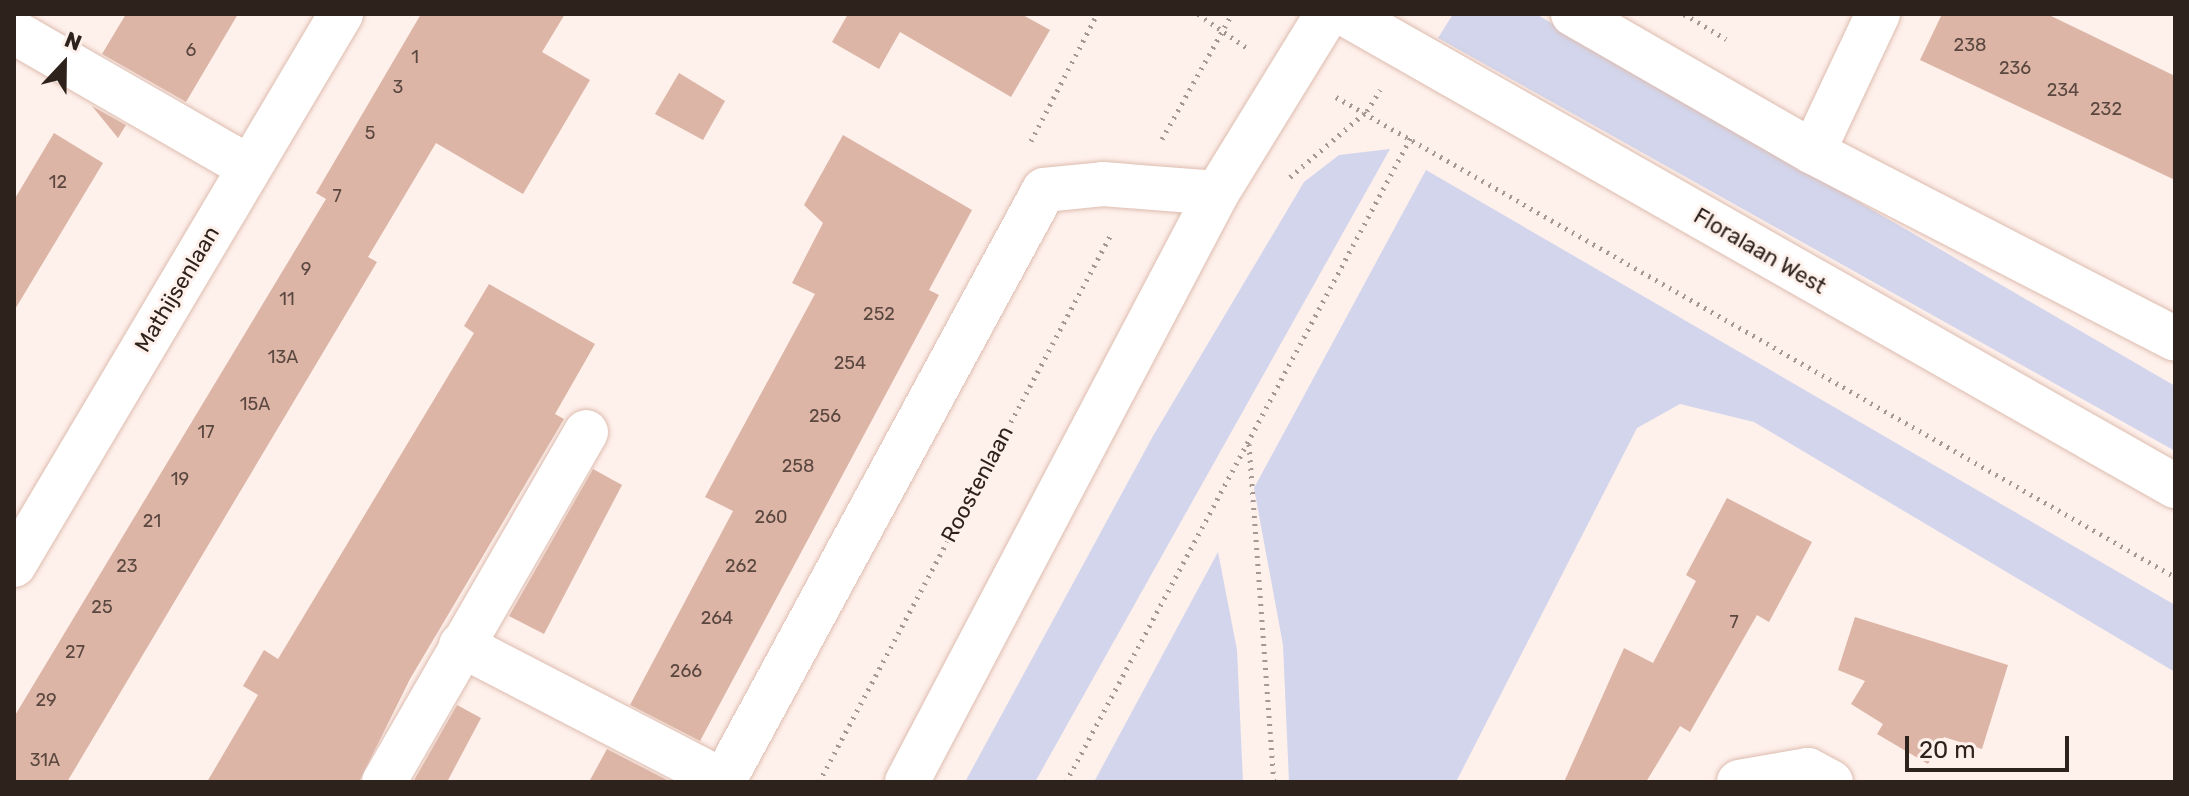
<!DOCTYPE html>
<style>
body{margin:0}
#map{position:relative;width:2189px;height:796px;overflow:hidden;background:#fef0eb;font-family:Rubik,sans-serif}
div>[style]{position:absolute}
.green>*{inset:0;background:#d2d5ec}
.building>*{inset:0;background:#dcb5a6}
.path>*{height:5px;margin-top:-2.5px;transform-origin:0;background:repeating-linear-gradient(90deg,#a59792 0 2px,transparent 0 8px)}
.roads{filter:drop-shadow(0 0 2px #ddbcaf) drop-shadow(0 0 2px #ddbcaf)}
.minor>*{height:44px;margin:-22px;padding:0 22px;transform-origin:22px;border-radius:22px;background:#fff}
.major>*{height:44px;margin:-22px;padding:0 22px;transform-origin:22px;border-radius:22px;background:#fff}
span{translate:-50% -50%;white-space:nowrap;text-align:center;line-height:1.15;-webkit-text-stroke:6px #fef0eb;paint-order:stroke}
.number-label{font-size:18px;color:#5a473f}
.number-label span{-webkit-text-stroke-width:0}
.street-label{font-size:22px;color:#2e221d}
.frame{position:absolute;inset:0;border:16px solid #2e221d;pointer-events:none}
.north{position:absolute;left:24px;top:24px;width:80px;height:80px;-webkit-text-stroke:6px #fef0eb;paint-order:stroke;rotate:22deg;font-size:22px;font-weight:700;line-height:32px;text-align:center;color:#2e221d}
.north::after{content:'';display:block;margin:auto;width:28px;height:36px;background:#2e221d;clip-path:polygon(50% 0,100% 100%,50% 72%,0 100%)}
.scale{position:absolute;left:1905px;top:736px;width:164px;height:36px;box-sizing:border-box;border:4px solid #2e221d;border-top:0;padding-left:10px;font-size:24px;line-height:28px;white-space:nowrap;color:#2e221d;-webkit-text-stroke:6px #fef0eb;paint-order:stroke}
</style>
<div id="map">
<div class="green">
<div style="clip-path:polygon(1453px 14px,1536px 14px,2175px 386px,2175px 451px,1438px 38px)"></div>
<div style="clip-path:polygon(1390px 149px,1035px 782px,965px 782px,1153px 436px,1304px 182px,1339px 155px)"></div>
<div style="clip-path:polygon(1426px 170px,2175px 605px,2175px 672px,1754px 422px,1680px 404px,1637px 428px,1456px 782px,1289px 782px,1283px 645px,1254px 488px)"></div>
<div style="clip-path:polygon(1218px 552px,1237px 650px,1243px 782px,1094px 782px)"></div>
</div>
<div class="building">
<div style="clip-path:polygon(126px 14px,238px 14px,186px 102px,102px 54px)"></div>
<div style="clip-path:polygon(421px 14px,565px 14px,542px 52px,590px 80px,523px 194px,436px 143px,368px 257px,377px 262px,67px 782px,14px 782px,14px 717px,326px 199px,316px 193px)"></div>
<div style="clip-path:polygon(848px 14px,1021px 14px,1050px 30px,1011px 97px,900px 32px,879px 69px,832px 42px)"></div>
<div style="clip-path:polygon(1942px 14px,2047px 14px,2175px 76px,2175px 180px,1920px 60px)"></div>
<div style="clip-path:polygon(679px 73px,725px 101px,703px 140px,655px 114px)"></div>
<div style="clip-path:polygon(92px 106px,126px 125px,118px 138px)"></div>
<div style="clip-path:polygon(54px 133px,103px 163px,14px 311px,14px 200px)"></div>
<div style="clip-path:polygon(843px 135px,972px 210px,929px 290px,939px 295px,700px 741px,630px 705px,733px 511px,705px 497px,815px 294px,792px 283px,823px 223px,804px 205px)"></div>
<div style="clip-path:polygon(489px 284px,595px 344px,555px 414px,564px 419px,410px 679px,359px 782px,207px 782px,258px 695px,243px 686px,264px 650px,278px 659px,474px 333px,464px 326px)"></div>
<div style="clip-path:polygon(593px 469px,622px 485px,544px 634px,509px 616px)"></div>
<div style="clip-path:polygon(1727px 498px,1812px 542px,1769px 622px,1757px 615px,1690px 732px,1680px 726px,1646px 782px,1564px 782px,1624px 648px,1653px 663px,1696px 581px,1686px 575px)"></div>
<div style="clip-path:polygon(1855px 617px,2008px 665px,1982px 749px,1944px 737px,1928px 764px,1877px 734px,1883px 724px,1851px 704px,1865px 681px,1838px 670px)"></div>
<div style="clip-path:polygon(457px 705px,481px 718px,447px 782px,413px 782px)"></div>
<div style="clip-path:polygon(607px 749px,671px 782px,589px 782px)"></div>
</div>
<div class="path">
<div style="left:1198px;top:14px;width:60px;rotate:34.8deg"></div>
<div style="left:1684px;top:14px;width:49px;rotate:30.8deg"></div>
<div style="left:1336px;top:97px;width:967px;rotate:29.77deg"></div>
<div style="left:1162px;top:139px;width:143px;rotate:-60.8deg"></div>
<div style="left:1031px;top:141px;width:143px;rotate:-62.5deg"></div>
<div style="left:1290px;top:177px;width:101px;rotate:-40.6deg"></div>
<div style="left:1367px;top:111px;width:25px;rotate:-58deg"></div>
<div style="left:1249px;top:444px;width:339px;rotate:85.8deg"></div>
<div style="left:819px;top:782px;width:619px;rotate:-61.94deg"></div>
<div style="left:1066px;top:782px;width:731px;rotate:-61.86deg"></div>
</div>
<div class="roads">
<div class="minor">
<div style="left:14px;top:32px;width:271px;rotate:29.9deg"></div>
<div style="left:1813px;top:152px;width:153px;rotate:-64.8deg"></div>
<div style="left:14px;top:565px;width:641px;rotate:-59.31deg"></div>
<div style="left:461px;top:645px;width:295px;rotate:27.4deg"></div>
<div style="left:384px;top:782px;width:404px;rotate:-60deg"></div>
<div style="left:723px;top:782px;width:673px;rotate:-61.53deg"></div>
<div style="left:1044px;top:190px;width:59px;rotate:-5.8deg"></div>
<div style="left:1103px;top:184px;width:114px;rotate:4.5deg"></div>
<div style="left:907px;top:782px;width:666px;rotate:-62.24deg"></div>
<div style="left:1217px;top:193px;width:210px;rotate:-58.4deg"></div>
<div style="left:1739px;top:782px;width:70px;rotate:-9.9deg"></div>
<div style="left:1808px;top:770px;width:26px;rotate:28deg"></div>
</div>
<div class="major">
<div style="left:1345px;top:14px;width:955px;rotate:29.63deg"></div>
<div style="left:1573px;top:14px;width:277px;rotate:29.9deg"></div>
<div style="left:1813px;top:152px;width:407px;rotate:27.3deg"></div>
</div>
</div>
<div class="number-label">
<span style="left:1970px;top:45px">238</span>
<span style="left:191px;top:50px">6</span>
<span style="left:415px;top:57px">1</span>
<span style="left:2015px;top:68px">236</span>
<span style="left:398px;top:87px">3</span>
<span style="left:2063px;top:90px">234</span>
<span style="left:2106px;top:109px">232</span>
<span style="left:370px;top:133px">5</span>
<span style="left:58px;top:182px">12</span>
<span style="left:337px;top:196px">7</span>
<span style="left:306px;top:269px">9</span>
<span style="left:287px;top:299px">11</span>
<span style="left:879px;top:314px">252</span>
<span style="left:283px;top:357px">13A</span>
<span style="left:850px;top:363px">254</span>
<span style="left:255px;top:404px">15A</span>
<span style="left:825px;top:416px">256</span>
<span style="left:206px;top:432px">17</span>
<span style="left:798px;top:466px">258</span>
<span style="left:180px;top:479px">19</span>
<span style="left:771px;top:517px">260</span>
<span style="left:152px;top:521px">21</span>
<span style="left:127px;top:566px">23</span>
<span style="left:741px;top:566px">262</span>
<span style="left:102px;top:607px">25</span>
<span style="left:717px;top:618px">264</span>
<span style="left:1734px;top:622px">7</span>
<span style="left:75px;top:652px">27</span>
<span style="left:686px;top:671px">266</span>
<span style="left:46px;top:700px">29</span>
<span style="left:45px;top:760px">31A</span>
</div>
<div class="street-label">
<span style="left:1760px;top:251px;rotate:30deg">Floralaan West</span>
<span style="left:177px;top:289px;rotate:-59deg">Mathijsenlaan</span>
<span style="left:977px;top:484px;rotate:-62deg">Roostenlaan</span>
</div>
<div class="frame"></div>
<div class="north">N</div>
<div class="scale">20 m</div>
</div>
